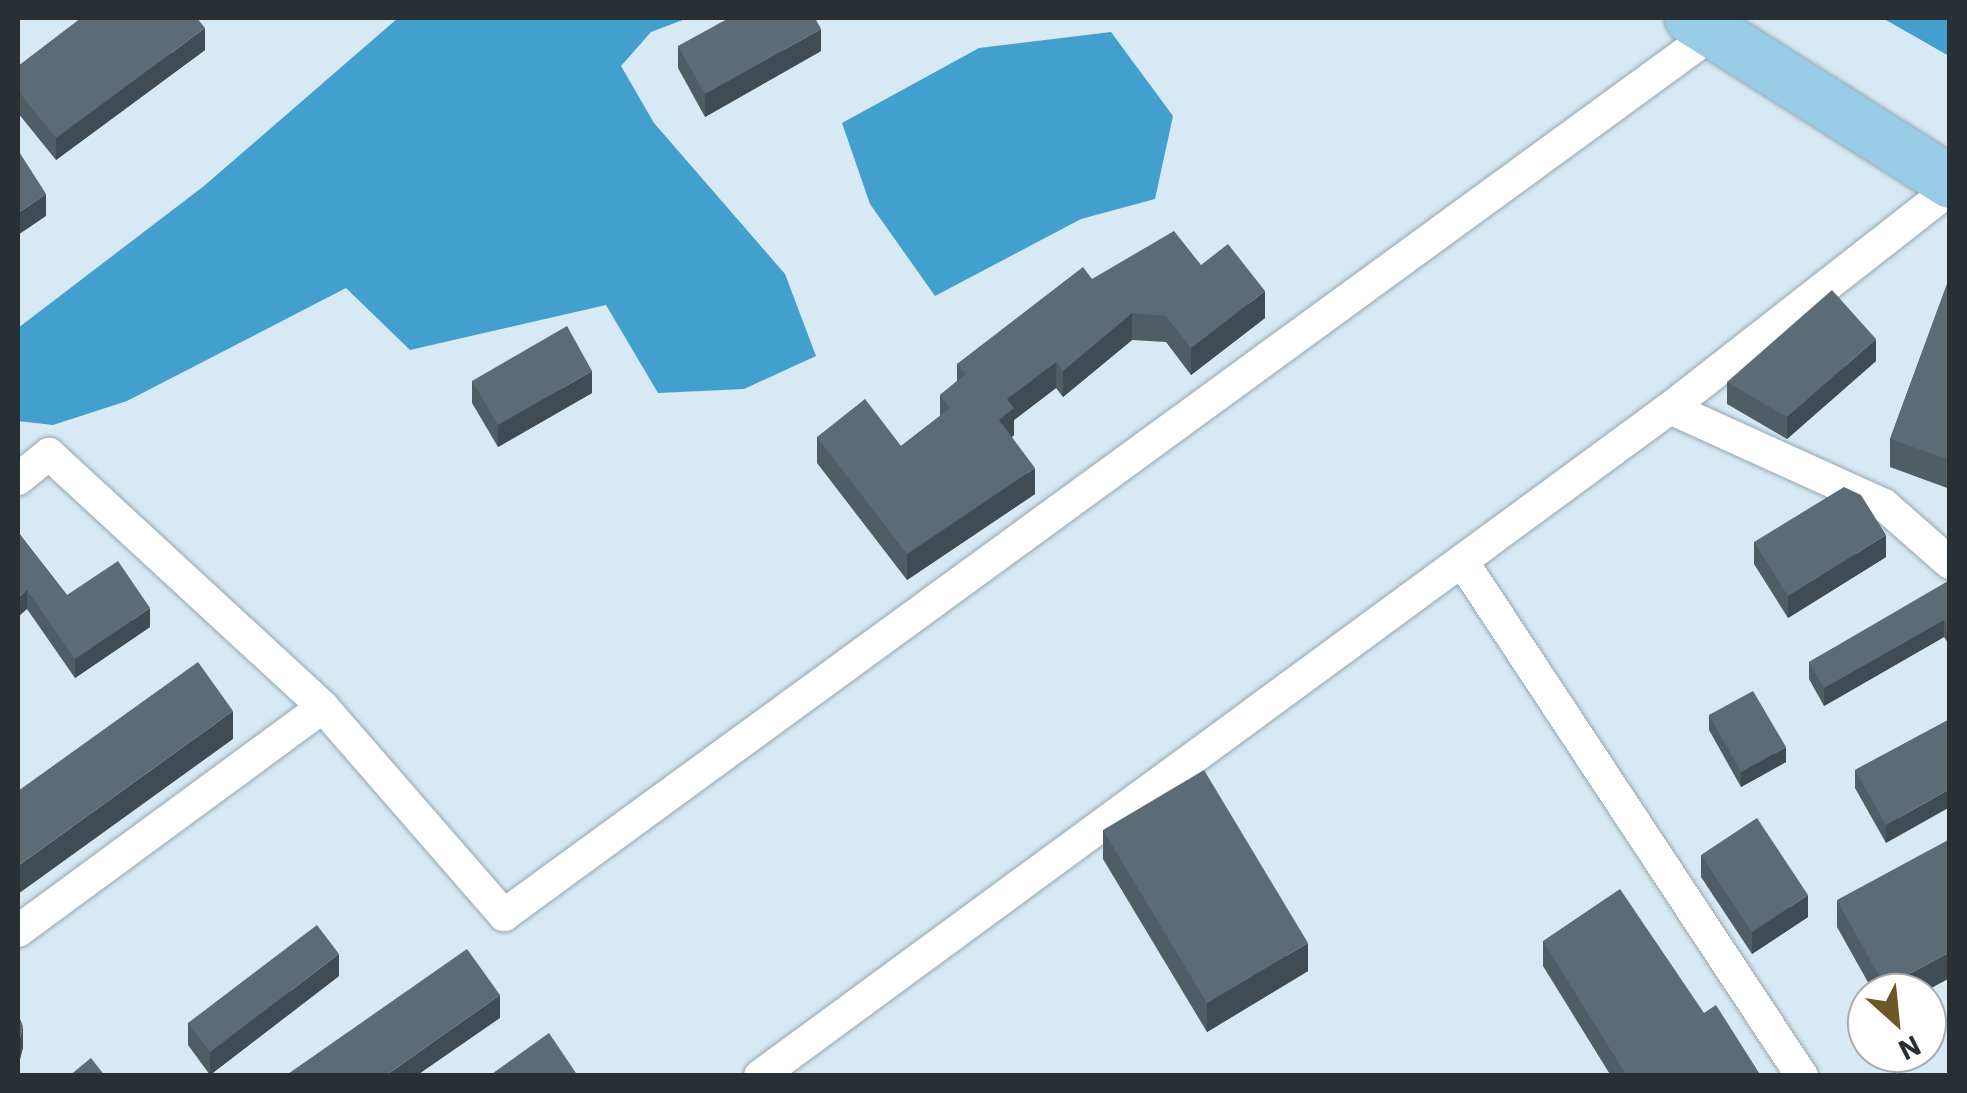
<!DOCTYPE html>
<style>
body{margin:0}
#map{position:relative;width:1967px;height:1093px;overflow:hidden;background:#d6e9f4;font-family:"IBM Plex Sans",sans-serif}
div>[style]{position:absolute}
.water>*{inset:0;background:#429fce}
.roads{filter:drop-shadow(0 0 2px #93a5af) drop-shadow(0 0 2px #93a5af)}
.minor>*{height:32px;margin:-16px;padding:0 16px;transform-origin:16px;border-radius:16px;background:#fff}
.primary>*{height:52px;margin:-26px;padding:0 26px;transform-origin:26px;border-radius:26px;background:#98cbe5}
.wall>*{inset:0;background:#4f5d65}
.shaded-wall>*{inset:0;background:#404c53}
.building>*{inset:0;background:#5c6c76}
span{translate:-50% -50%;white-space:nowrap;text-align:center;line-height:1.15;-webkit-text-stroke:10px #fff;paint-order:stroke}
.frame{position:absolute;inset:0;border:20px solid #293034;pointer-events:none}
.north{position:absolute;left:1847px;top:973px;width:100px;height:100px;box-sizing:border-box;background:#fff;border:2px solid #a9acae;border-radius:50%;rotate:153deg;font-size:28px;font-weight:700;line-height:40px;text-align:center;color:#293034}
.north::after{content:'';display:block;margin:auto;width:35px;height:45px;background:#6e5727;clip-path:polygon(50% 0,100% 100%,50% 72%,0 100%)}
</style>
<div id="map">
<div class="water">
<div style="clip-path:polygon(398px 18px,688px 18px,651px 32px,621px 66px,654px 123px,785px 274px,816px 356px,744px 389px,658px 393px,606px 305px,410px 350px,346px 288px,127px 401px,53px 425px,18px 421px,18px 328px,204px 186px)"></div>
<div style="clip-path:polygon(1882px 18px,1949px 18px,1949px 56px,1886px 20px)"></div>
<div style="clip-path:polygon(1111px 32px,1173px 116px,1155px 199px,1081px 219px,935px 296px,870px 204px,842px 123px,979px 48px)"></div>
</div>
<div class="roads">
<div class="minor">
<div style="left:1670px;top:408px;width:235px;rotate:24.4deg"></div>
<div style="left:1884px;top:505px;width:88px;rotate:41.3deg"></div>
<div style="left:18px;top:479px;width:40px;rotate:-39deg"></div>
<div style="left:49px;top:454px;width:373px;rotate:42.7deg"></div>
<div style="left:1462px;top:561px;width:617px;rotate:56.57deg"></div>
<div style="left:18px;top:931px;width:378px;rotate:-36.3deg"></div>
<div style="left:323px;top:707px;width:276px;rotate:49deg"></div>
<div style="left:504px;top:915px;width:1500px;rotate:-36.11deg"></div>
<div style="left:760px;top:1076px;width:1129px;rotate:-36.28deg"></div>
<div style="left:1670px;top:408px;width:355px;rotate:-38deg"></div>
</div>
<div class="primary">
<div style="left:1691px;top:18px;width:307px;rotate:32.3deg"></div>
</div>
</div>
<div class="wall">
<div style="clip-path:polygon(678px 46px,821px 51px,705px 117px,678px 68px)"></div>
<div style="clip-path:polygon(205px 50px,56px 160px,18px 113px,18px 66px)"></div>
<div style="clip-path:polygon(1201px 265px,1265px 318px,1191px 375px,1166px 342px,1132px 340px,1063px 397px,1056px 388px,1014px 420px,1014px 435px,1012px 437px,1035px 494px,907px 580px,817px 463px,817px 437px,901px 446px,940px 416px,940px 395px,957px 381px,957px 364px,1092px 279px)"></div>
<div style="clip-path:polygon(1950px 276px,1950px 489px,1890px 467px,1890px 439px)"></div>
<div style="clip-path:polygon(1876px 361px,1787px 439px,1727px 404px,1727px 382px)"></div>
<div style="clip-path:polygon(472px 381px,592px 393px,498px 447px,472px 403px)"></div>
<div style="clip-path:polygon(18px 532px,67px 595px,150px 627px,75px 678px,27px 609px)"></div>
<div style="clip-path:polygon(1754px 542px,1886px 557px,1788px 618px,1754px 564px)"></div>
<div style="clip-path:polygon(1950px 582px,1950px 646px,1944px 637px,1824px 706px,1809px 679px,1809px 662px)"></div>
<div style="clip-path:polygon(1709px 715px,1786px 762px,1741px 787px,1709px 730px)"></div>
<div style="clip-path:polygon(1950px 719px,1886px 843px,1855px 788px,1855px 770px)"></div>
<div style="clip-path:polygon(1103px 830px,1308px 971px,1207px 1032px,1103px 859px)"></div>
<div style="clip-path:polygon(1701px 855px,1808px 917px,1752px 954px,1701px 877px)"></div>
<div style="clip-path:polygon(1837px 900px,1922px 993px,1874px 993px,1837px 927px)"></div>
<div style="clip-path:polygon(1543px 941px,1704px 1013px,1761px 1076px,1611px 1076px,1543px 966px)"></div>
<div style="clip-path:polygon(339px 976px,210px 1075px,188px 1045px,188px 1023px)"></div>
</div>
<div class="shaded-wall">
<div style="clip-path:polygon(205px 28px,205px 50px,56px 160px,56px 138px)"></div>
<div style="clip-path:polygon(821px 29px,821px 51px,705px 117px,705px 94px)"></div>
<div style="clip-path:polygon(46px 194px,46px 216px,18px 235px,18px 213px)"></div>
<div style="clip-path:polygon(1265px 291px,1265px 318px,1191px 375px,1191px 348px)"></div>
<div style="clip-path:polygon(1132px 313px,1132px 340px,1063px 397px,1063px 371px)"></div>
<div style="clip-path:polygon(1876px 339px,1876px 361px,1787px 439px,1787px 417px)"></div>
<div style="clip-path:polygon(1056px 362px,1056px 388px,1014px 420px,1014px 435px,999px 447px,999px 420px,1007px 399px)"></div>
<div style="clip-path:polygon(592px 371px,592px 393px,498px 447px,498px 425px)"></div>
<div style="clip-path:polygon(1035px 468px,1035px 494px,907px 580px,907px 554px)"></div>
<div style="clip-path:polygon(1886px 535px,1886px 557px,1788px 618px,1788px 596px)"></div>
<div style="clip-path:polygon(27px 590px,27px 609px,18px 617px,18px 598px)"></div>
<div style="clip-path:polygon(150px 608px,150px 627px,75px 678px,75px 659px)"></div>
<div style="clip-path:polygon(1944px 620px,1944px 637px,1824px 706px,1824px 688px)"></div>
<div style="clip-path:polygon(233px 711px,233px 739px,18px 894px,18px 866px)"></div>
<div style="clip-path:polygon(1786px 747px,1786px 762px,1741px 787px,1741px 772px)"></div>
<div style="clip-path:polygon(1950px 789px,1950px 807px,1886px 843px,1886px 825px)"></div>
<div style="clip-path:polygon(1808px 895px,1808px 917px,1752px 954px,1752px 932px)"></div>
<div style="clip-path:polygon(1308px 943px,1308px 971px,1207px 1032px,1207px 1003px)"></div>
<div style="clip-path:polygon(1950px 952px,1950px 978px,1922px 993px,1885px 993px,1885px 987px)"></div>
<div style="clip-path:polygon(339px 954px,339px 976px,210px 1075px,210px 1052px)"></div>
<div style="clip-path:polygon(500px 995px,500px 1018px,416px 1076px,385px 1076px)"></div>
<div style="clip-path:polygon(23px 1026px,23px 1048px,18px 1067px,18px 1045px)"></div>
</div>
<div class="building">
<div style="clip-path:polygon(81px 18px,197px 18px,205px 28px,56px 138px,18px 91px,18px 66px)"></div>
<div style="clip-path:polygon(729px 18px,815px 18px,821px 29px,705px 94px,678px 46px)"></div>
<div style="clip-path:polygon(18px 150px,46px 194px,18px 213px)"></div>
<div style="clip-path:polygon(1174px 231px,1201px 265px,1228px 244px,1265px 291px,1191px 348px,1166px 316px,1132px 313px,1063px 371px,1056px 362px,1007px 399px,1014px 408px,999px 420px,1035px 468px,907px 554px,817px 437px,865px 399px,901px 446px,950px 408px,940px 395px,966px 374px,957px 364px,1083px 267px,1092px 279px)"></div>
<div style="clip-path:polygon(1950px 276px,1950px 460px,1890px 439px)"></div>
<div style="clip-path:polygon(1832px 290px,1876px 339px,1787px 417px,1727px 382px)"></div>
<div style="clip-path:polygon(567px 326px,592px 371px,498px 425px,472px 381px)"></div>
<div style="clip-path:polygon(1844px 487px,1861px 495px,1886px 535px,1788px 596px,1754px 542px)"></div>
<div style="clip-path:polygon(18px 532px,67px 595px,118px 561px,150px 608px,75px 659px,27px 590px,18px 598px)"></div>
<div style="clip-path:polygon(1948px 581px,1950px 629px,1944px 620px,1824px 688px,1809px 662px)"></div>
<div style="clip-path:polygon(198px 662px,233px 711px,18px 866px,18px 791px)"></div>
<div style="clip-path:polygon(1753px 691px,1786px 747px,1741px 772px,1709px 715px)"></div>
<div style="clip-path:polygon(1950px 719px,1950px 789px,1886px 825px,1855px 770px)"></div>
<div style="clip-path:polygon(1204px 770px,1308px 943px,1207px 1003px,1103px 830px)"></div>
<div style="clip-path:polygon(1757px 818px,1808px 895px,1752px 932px,1701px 855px)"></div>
<div style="clip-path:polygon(1950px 839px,1950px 952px,1885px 987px,1837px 900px)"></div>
<div style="clip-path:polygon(1620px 889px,1704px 1013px,1716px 1005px,1761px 1076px,1627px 1076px,1543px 941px)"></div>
<div style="clip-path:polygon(317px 925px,339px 954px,210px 1052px,188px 1023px)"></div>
<div style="clip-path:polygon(467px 949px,500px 995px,385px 1076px,285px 1076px)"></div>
<div style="clip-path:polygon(18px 1014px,23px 1026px,18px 1045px)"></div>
<div style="clip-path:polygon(549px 1033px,578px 1076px,489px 1076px)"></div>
<div style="clip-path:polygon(91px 1058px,105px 1076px,69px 1076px)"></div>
</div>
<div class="frame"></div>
<div class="north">N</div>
</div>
